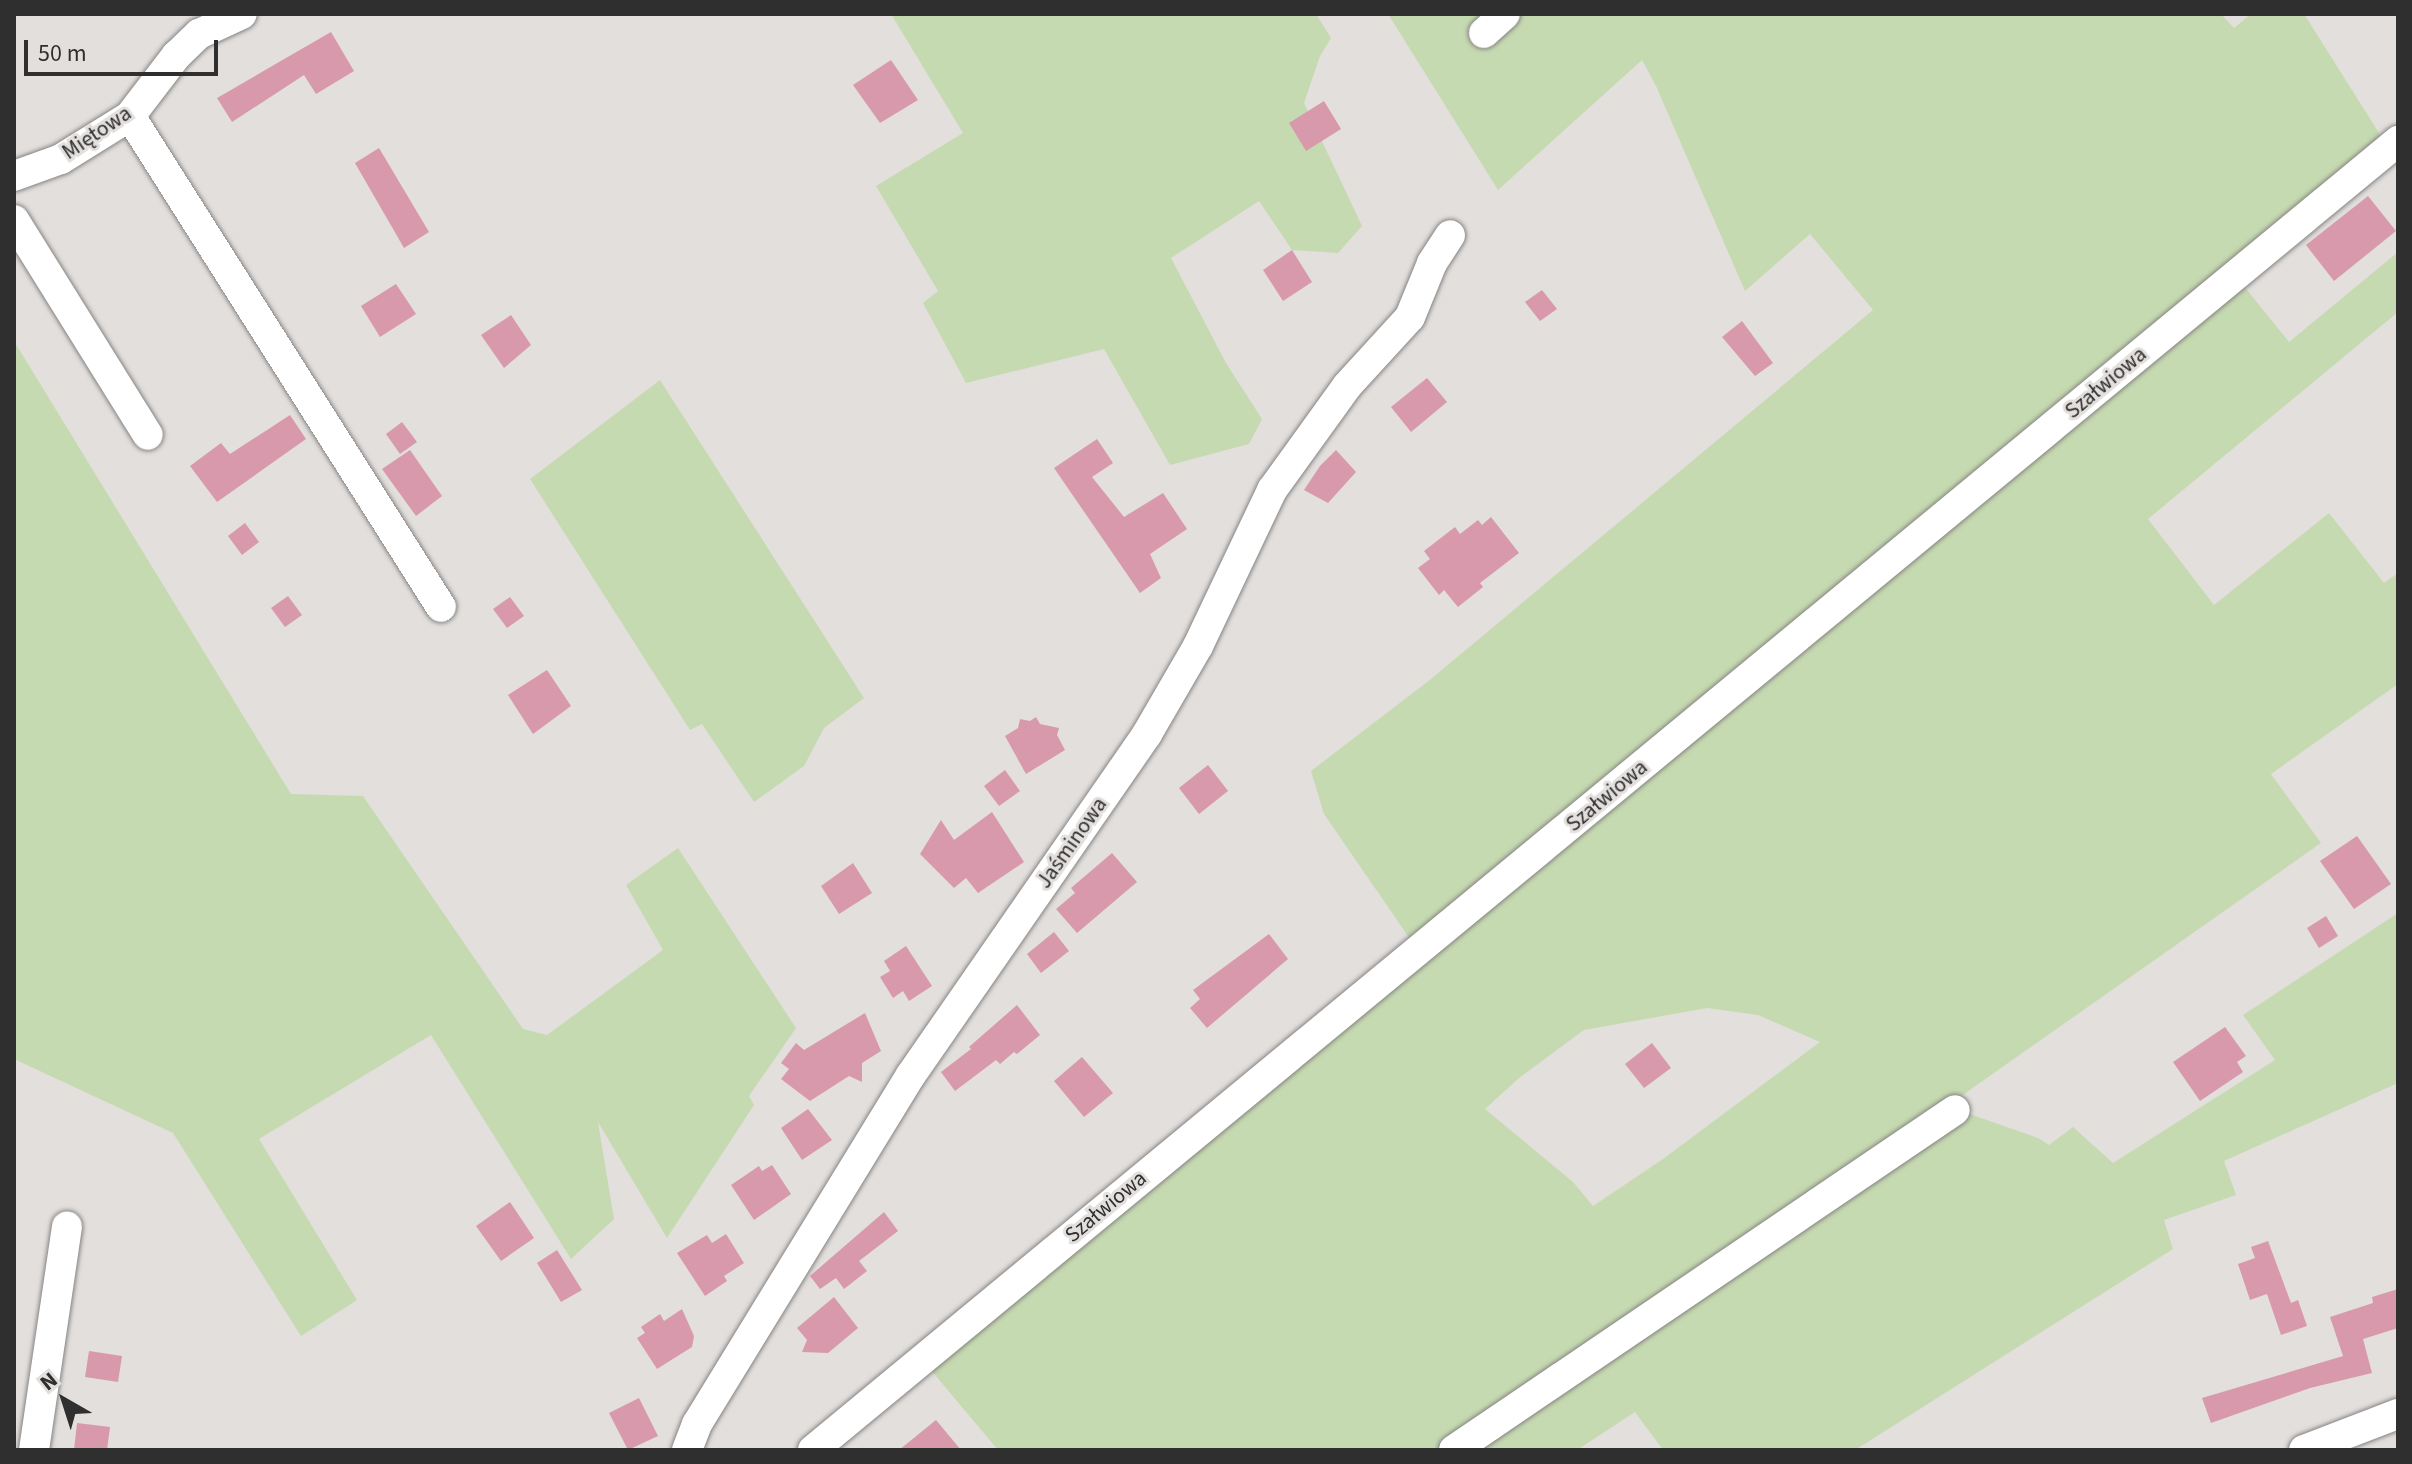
<!DOCTYPE html>
<meta charset="utf-8">
<style>
body{margin:0}
#map{position:relative;width:2412px;height:1464px;overflow:hidden;background:#e2dfdd;font-family:"Source Sans 3",sans-serif}
div>[style]{position:absolute}
.green>*{inset:0;background:#c6dab1}
.building>*{inset:0;background:#d899ac}
.roads{filter:drop-shadow(0 0 2px #868482) drop-shadow(0 0 2px #868482)}
.street>*{height:30px;margin:-15px;padding:0 15px;transform-origin:15px;border-radius:15px;background:#fff}
span{translate:-50% -50%;white-space:nowrap;text-align:center;line-height:1.15;-webkit-text-stroke:6px #e2dfdd;paint-order:stroke}
.street-label{font-size:22px;color:#302f2f}
.frame{position:absolute;inset:0;border:16px solid #302f2f;pointer-events:none}
.north{position:absolute;left:24px;top:1360px;width:80px;height:80px;-webkit-text-stroke:6px #e2dfdd;paint-order:stroke;rotate:321deg;font-size:22px;font-weight:700;line-height:32px;text-align:center;color:#302f2f}
.north::after{content:'';display:block;margin:auto;width:28px;height:36px;background:#302f2f;clip-path:polygon(50% 0,100% 100%,50% 72%,0 100%)}
.scale{position:absolute;left:24px;top:40px;width:194px;height:36px;box-sizing:border-box;border:4px solid #302f2f;border-top:0;padding-left:10px;font-size:24px;line-height:28px;white-space:nowrap;color:#302f2f;-webkit-text-stroke:6px #e2dfdd;paint-order:stroke}
</style>
<div id="map">
<div class="green">
<div style="clip-path:polygon(891px 14px,1316px 14px,1331px 38px,1320px 56px,1304px 103px,1362px 226px,1338px 253px,1292px 250px,1259px 201px,1171px 258px,1226px 363px,1262px 419px,1249px 444px,1170px 465px,1104px 349px,966px 383px,923px 303px,938px 291px,876px 186px,963px 133px)"></div>
<div style="clip-path:polygon(evenodd,1388px 14px,2221px 14px,2234px 28px,2251px 14px,2304px 14px,2381px 136px,2398px 122px,2398px 141px,2243px 285px,2289px 342px,2398px 252px,2398px 312px,2148px 519px,2214px 605px,2329px 513px,2384px 583px,2398px 573px,2398px 684px,2271px 774px,2321px 843px,1947px 1106px,2038px 1138px,2049px 1145px,2073px 1127px,2113px 1163px,2275px 1060px,2243px 1015px,2398px 913px,2398px 1083px,2224px 1161px,2236px 1195px,2164px 1220px,2173px 1249px,1855px 1450px,1663px 1450px,1635px 1412px,1577px 1450px,998px 1450px,930px 1369px,1419px 952px,1324px 814px,1311px 771px,1431px 679px,1873px 310px,1810px 234px,1745px 291px,1656px 86px,1642px 60px,1498px 190px,1388px 14px,1707px 1008px,1758px 1015px,1820px 1042px,1663px 1159px,1593px 1206px,1573px 1182px,1485px 1109px,1519px 1078px,1584px 1030px,1707px 1008px)"></div>
<div style="clip-path:polygon(14px 341px,291px 794px,363px 796px,523px 1029px,547px 1035px,663px 950px,626px 885px,678px 848px,796px 1028px,749px 1096px,754px 1105px,667px 1238px,598px 1122px,614px 1219px,571px 1259px,431px 1035px,259px 1139px,357px 1300px,301px 1336px,173px 1133px,14px 1059px)"></div>
<div style="clip-path:polygon(660px 380px,864px 698px,824px 728px,804px 766px,754px 802px,702px 724px,690px 730px,530px 479px)"></div>
</div>
<div class="building">
<div style="clip-path:polygon(331px 32px,354px 71px,316px 94px,304px 75px,232px 122px,217px 98px)"></div>
<div style="clip-path:polygon(891px 60px,918px 100px,880px 123px,853px 85px)"></div>
<div style="clip-path:polygon(1324px 101px,1341px 129px,1306px 151px,1289px 123px)"></div>
<div style="clip-path:polygon(379px 148px,429px 232px,404px 248px,355px 163px)"></div>
<div style="clip-path:polygon(2368px 196px,2396px 231px,2334px 281px,2306px 245px)"></div>
<div style="clip-path:polygon(1292px 250px,1312px 282px,1283px 301px,1263px 270px)"></div>
<div style="clip-path:polygon(396px 284px,416px 314px,380px 337px,361px 306px)"></div>
<div style="clip-path:polygon(1542px 290px,1557px 309px,1540px 321px,1525px 302px)"></div>
<div style="clip-path:polygon(511px 315px,531px 345px,504px 368px,481px 335px)"></div>
<div style="clip-path:polygon(1742px 321px,1773px 363px,1755px 376px,1722px 337px)"></div>
<div style="clip-path:polygon(1427px 378px,1447px 402px,1411px 432px,1391px 407px)"></div>
<div style="clip-path:polygon(290px 415px,306px 439px,217px 502px,190px 466px,221px 443px,230px 454px)"></div>
<div style="clip-path:polygon(402px 422px,417px 442px,400px 454px,386px 434px)"></div>
<div style="clip-path:polygon(1097px 439px,1113px 463px,1092px 477px,1124px 517px,1163px 493px,1187px 529px,1150px 554px,1161px 578px,1140px 593px,1054px 468px)"></div>
<div style="clip-path:polygon(410px 450px,442px 496px,416px 516px,382px 469px)"></div>
<div style="clip-path:polygon(1336px 450px,1356px 472px,1328px 503px,1304px 490px,1320px 466px)"></div>
<div style="clip-path:polygon(1491px 517px,1519px 553px,1480px 583px,1483px 587px,1458px 607px,1444px 590px,1439px 595px,1418px 568px,1430px 559px,1424px 551px,1455px 527px,1460px 534px,1478px 520px,1482px 525px)"></div>
<div style="clip-path:polygon(245px 523px,259px 542px,242px 555px,228px 536px)"></div>
<div style="clip-path:polygon(288px 596px,302px 615px,285px 627px,271px 608px)"></div>
<div style="clip-path:polygon(510px 597px,524px 616px,507px 628px,493px 609px)"></div>
<div style="clip-path:polygon(547px 670px,571px 706px,533px 734px,508px 695px)"></div>
<div style="clip-path:polygon(1036px 717px,1040px 724px,1059px 728px,1057px 735px,1065px 750px,1026px 774px,1005px 736px,1018px 728px,1020px 719px,1030px 721px)"></div>
<div style="clip-path:polygon(1208px 765px,1228px 791px,1199px 814px,1179px 788px)"></div>
<div style="clip-path:polygon(1005px 770px,1020px 791px,999px 806px,984px 786px)"></div>
<div style="clip-path:polygon(992px 812px,1024px 862px,978px 893px,966px 878px,954px 888px,920px 854px,941px 820px,954px 840px)"></div>
<div style="clip-path:polygon(2357px 836px,2391px 884px,2354px 909px,2320px 861px)"></div>
<div style="clip-path:polygon(1112px 853px,1137px 882px,1077px 933px,1056px 909px,1075px 893px,1071px 888px)"></div>
<div style="clip-path:polygon(853px 863px,872px 893px,839px 914px,821px 886px)"></div>
<div style="clip-path:polygon(2326px 916px,2338px 936px,2319px 948px,2307px 928px)"></div>
<div style="clip-path:polygon(1054px 932px,1069px 951px,1041px 973px,1027px 954px)"></div>
<div style="clip-path:polygon(1269px 934px,1288px 959px,1207px 1028px,1190px 1008px,1200px 999px,1193px 990px)"></div>
<div style="clip-path:polygon(906px 946px,932px 986px,909px 1001px,903px 991px,893px 998px,880px 977px,890px 971px,884px 961px)"></div>
<div style="clip-path:polygon(1017px 1005px,1040px 1035px,1017px 1054px,1014px 1052px,1000px 1064px,996px 1060px,955px 1091px,941px 1072px,971px 1049px,969px 1047px)"></div>
<div style="clip-path:polygon(865px 1013px,881px 1051px,862px 1063px,862px 1082px,849px 1076px,810px 1101px,781px 1079px,789px 1069px,781px 1063px,796px 1043px,804px 1050px)"></div>
<div style="clip-path:polygon(2225px 1027px,2246px 1056px,2237px 1062px,2243px 1072px,2200px 1101px,2173px 1062px)"></div>
<div style="clip-path:polygon(1652px 1043px,1671px 1068px,1644px 1088px,1625px 1064px)"></div>
<div style="clip-path:polygon(1082px 1057px,1113px 1093px,1084px 1117px,1054px 1081px)"></div>
<div style="clip-path:polygon(808px 1109px,832px 1140px,802px 1160px,781px 1128px)"></div>
<div style="clip-path:polygon(772px 1165px,791px 1194px,754px 1220px,731px 1185px,759px 1166px,762px 1171px)"></div>
<div style="clip-path:polygon(510px 1202px,534px 1238px,501px 1261px,476px 1226px)"></div>
<div style="clip-path:polygon(884px 1212px,898px 1231px,859px 1261px,867px 1271px,844px 1289px,836px 1278px,820px 1289px,810px 1276px)"></div>
<div style="clip-path:polygon(726px 1234px,744px 1263px,724px 1276px,727px 1281px,705px 1296px,677px 1253px,707px 1235px,712px 1243px)"></div>
<div style="clip-path:polygon(2268px 1241px,2291px 1303px,2298px 1300px,2307px 1326px,2281px 1335px,2267px 1294px,2250px 1300px,2238px 1264px,2255px 1258px,2251px 1247px)"></div>
<div style="clip-path:polygon(557px 1250px,582px 1290px,561px 1302px,537px 1263px)"></div>
<div style="clip-path:polygon(2398px 1289px,2398px 1328px,2363px 1339px,2372px 1373px,2310px 1388px,2211px 1423px,2202px 1398px,2343px 1356px,2330px 1317px,2373px 1303px,2372px 1297px)"></div>
<div style="clip-path:polygon(834px 1297px,858px 1328px,828px 1353px,802px 1352px,807px 1340px,797px 1328px)"></div>
<div style="clip-path:polygon(682px 1309px,694px 1336px,692px 1347px,657px 1369px,637px 1338px,645px 1333px,641px 1327px,660px 1314px,664px 1321px)"></div>
<div style="clip-path:polygon(89px 1351px,122px 1356px,118px 1382px,85px 1377px)"></div>
<div style="clip-path:polygon(639px 1398px,658px 1436px,628px 1450px,609px 1413px)"></div>
<div style="clip-path:polygon(936px 1420px,961px 1450px,899px 1450px)"></div>
<div style="clip-path:polygon(77px 1423px,110px 1427px,107px 1450px,74px 1450px)"></div>
</div>
<div class="roads">
<div class="street">
<div style="left:1484px;top:33px;width:28px;rotate:-42deg"></div>
<div style="left:130px;top:116px;width:581px;rotate:57.65deg"></div>
<div style="left:14px;top:176px;width:50px;rotate:-19.9deg"></div>
<div style="left:61px;top:159px;width:81px;rotate:-31.9deg"></div>
<div style="left:130px;top:116px;width:76px;rotate:-52.5deg"></div>
<div style="left:176px;top:56px;width:32px;rotate:-44deg"></div>
<div style="left:199px;top:34px;width:47px;rotate:-24.9deg"></div>
<div style="left:14px;top:220px;width:253px;rotate:58.1deg"></div>
<div style="left:34px;top:1450px;width:226px;rotate:-81.6deg"></div>
<div style="left:687px;top:1450px;width:28px;rotate:-69deg"></div>
<div style="left:697px;top:1424px;width:409px;rotate:-58.5deg"></div>
<div style="left:911px;top:1075px;width:415px;rotate:-55.3deg"></div>
<div style="left:1147px;top:734px;width:102px;rotate:-59.9deg"></div>
<div style="left:1198px;top:646px;width:173px;rotate:-64.6deg"></div>
<div style="left:1272px;top:490px;width:128px;rotate:-54.2deg"></div>
<div style="left:1347px;top:386px;width:93px;rotate:-47.6deg"></div>
<div style="left:1410px;top:317px;width:58px;rotate:-67.8deg"></div>
<div style="left:1432px;top:263px;width:33px;rotate:-57deg"></div>
<div style="left:813px;top:1450px;width:2056px;rotate:-39.55deg"></div>
<div style="left:1454px;top:1450px;width:605px;rotate:-34.16deg"></div>
<div style="left:2304px;top:1450px;width:101px;rotate:-21deg"></div>
</div>
</div>
<div class="street-label">
<span style="left:97px;top:133px;rotate:-34deg">Miętowa</span>
<span style="left:2106px;top:383px;rotate:-40deg">Szałwiowa</span>
<span style="left:1607px;top:796px;rotate:-40deg">Szałwiowa</span>
<span style="left:1072px;top:843px;rotate:-55deg">Jaśminowa</span>
<span style="left:1106px;top:1207px;rotate:-40deg">Szałwiowa</span>
</div>
<div class="frame"></div>
<div class="north">N</div>
<div class="scale">50 m</div>
</div>
